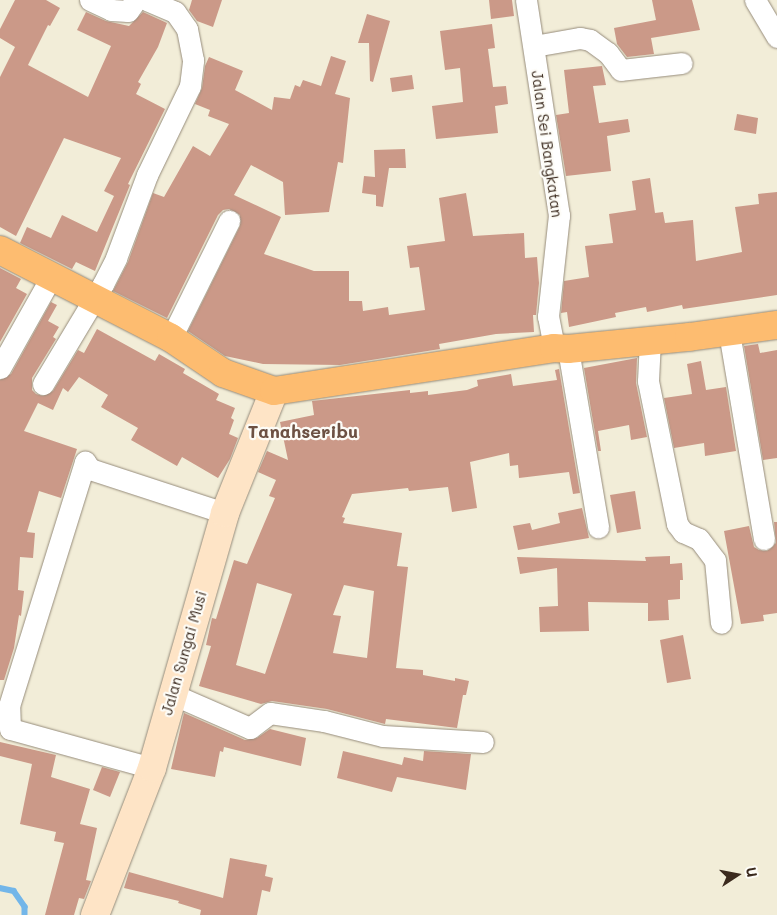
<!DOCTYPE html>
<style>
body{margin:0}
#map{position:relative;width:777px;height:915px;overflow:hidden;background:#f2edd8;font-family:Mali,sans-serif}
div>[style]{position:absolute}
.stream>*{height:5.5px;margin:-2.75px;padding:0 2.75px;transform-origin:2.75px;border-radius:2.75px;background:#73b6e9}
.building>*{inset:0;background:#cb9988}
.roads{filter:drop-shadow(0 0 1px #968c7b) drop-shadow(0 0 1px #968c7b)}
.street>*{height:21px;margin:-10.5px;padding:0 10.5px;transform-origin:10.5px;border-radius:10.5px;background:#fff}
.secondary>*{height:28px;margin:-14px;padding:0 14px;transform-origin:14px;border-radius:14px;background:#fee4c6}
.primary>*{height:28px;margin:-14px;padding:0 14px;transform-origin:14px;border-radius:14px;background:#fdbc70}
span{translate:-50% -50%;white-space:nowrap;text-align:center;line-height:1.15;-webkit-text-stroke:4.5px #fdfcf7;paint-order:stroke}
.street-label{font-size:15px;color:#3b2a1e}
.quarter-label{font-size:18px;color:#6d5143;font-weight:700}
.north{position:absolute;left:712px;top:850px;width:50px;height:50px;-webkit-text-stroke:4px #fdfcf7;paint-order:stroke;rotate:79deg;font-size:14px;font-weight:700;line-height:20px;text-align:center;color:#3b2a1e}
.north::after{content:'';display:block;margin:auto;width:18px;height:22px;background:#3b2a1e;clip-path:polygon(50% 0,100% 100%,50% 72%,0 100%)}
</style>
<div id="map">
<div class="stream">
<div style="left:0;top:888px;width:14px;rotate:12deg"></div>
<div style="left:14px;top:891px;width:19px;rotate:55deg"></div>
<div style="left:25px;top:907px;width:8px;rotate:90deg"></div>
</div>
<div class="building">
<div style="clip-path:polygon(15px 0,46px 0,60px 8px,50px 26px,48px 25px,28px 65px,88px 97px,111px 46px,77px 30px,86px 12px,106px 21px,129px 26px,143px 12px,167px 23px,158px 47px,138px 82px,141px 84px,136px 94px,165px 109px,128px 184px,130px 185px,95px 271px,76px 262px,72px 269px,20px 243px,27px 227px,51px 238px,62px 215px,97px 232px,114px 196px,104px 191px,121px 158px,64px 138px,16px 236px,0 227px,0 77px,15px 47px,0 38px,0 29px)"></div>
<div style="clip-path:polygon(192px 0,222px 0,213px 27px,197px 21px,189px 10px)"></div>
<div style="clip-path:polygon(489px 0,512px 0,514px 16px,491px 19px)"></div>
<div style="clip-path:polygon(652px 0,692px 0,700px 30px,651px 38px,654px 54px,627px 57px,617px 44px,614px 28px,656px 20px)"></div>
<div style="clip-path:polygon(367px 14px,390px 21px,373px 82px,370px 81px,369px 43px,358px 43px)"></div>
<div style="clip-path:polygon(492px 24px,495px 48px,488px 49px,493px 87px,506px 86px,508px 104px,495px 106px,498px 133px,436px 139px,432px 106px,463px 102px,460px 68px,445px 70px,440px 31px)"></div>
<div style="clip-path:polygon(331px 56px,346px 61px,335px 94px,350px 98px,343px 163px,338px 162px,329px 212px,285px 215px,283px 182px,251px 165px,234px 195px,281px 217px,264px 254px,314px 271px,349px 271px,349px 301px,362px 301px,363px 311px,388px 307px,389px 315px,425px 310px,419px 267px,410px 268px,407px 246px,445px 241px,439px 198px,466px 193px,473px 236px,524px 233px,525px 258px,537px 257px,539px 283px,536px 315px,533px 315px,534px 332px,496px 334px,439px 344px,440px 349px,340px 365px,263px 364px,225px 356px,188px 331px,240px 226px,240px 215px,229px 209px,223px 210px,218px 215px,167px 318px,113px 291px,128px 262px,153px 193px,164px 197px,193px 146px,210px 156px,229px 124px,208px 116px,210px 110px,195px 104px,202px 88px,205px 66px,209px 57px,243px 71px,235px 90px,272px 110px,274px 97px,290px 99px,295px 85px,300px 87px,303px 80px,321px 86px)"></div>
<div style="clip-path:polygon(602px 66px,606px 85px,593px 86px,599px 123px,628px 119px,630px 132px,607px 136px,611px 171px,566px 176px,556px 115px,569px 113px,564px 70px)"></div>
<div style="clip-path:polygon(412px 75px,414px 89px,392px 92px,390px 78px)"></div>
<div style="clip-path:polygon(737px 114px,758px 118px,756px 134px,734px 130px)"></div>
<div style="clip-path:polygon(405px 149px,406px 168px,389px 168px,383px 207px,376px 206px,376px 195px,362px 193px,364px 176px,375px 177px,374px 150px)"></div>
<div style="clip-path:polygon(650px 178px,655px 213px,663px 212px,665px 223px,693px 220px,696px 261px,742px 252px,735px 207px,759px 204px,758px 194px,777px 192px,777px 295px,683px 309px,682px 305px,647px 312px,646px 307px,615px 313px,616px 317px,569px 327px,567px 312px,561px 313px,564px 281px,589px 277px,585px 246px,613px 243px,609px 214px,636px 210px,632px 181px)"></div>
<div style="clip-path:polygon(0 268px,21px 279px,16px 288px,27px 294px,0 342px)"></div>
<div style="clip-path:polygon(51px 302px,57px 305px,48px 321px,59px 327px,53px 337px,56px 339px,32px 378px,32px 390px,36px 394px,43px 396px,53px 391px,78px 350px,84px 353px,97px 329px,155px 361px,159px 354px,185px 369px,183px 373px,219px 394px,216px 400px,235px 408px,231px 418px,234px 420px,229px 434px,238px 438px,230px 459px,218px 478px,182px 457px,177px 466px,131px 440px,138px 428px,101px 407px,108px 395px,79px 377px,68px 392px,63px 388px,53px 410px,38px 403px,24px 431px,77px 449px,61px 498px,39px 491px,27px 532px,35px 533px,33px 558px,20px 557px,18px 590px,24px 591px,21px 616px,19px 615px,14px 648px,4px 680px,0 680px,0 380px,11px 374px)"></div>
<div style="clip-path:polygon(758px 344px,760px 353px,777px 350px,777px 458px,763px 460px,744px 346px)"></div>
<div style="clip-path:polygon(637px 358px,636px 383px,647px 437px,631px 440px,629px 425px,598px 431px,601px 451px,598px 451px,584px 368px)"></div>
<div style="clip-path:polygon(701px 361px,706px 390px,726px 387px,736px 451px,705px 456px,704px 443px,674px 448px,664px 398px,692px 394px,687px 364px)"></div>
<div style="clip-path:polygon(evenodd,559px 369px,580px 493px,573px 494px,569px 472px,519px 478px,518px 465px,510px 466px,509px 453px,470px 462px,477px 508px,452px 512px,448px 487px,409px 491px,408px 488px,352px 494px,342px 517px,345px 518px,343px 523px,402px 533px,397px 566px,408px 567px,396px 668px,423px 670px,423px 675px,455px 681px,455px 678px,469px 681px,466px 695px,463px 695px,457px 728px,386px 719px,385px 724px,327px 709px,272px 701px,261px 704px,199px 686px,211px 646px,206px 645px,212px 618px,216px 619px,234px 560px,247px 564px,275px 498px,269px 496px,276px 480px,258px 472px,267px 451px,288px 460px,280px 422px,314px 415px,312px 401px,410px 390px,410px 393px,428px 391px,428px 395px,467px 390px,478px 386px,477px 380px,511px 374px,513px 386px,557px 380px,555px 370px,559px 369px,257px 583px,292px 594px,265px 674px,236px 665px,257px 583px,559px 369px,344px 585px,374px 591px,367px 658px,333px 653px,341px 616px,333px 615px,344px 585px)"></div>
<div style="clip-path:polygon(635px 491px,641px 529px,617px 533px,610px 495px)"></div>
<div style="clip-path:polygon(582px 508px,589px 538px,518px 550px,513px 526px,530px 523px,532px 530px,560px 523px,558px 513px)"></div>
<div style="clip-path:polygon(774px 522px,777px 522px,777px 613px,763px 615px,764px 621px,741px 624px,724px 531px,749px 526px,754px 547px,759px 550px,767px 551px,776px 543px)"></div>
<div style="clip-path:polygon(670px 556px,670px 564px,682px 563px,683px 580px,680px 580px,680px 599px,668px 600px,669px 620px,648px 621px,648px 603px,588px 602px,589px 631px,540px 632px,539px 607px,558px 606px,557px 568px,520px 574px,517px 557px,646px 561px,645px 557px)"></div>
<div style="clip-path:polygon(683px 635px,691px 679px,667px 683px,660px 640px)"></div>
<div style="clip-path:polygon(184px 713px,245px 740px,257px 738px,270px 729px,306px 738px,301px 766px,224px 747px,223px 752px,220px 751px,215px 777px,171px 769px)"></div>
<div style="clip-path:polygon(0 742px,56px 755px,51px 777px,90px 789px,80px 824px,97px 828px,86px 880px,91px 881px,84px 899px,79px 898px,74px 915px,45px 915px,64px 843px,54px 841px,56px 832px,20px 824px,32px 764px,0 756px)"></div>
<div style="clip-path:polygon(343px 751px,402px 765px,404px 757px,423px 761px,424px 751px,471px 754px,466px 790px,397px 777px,392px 792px,337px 778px)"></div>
<div style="clip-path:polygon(102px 767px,120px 772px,110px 797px,93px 790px)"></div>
<div style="clip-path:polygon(230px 858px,267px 865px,265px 876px,273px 878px,270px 892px,262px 890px,257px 915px,200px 915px,201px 910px,178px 903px,179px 901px,124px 888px,129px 872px,223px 898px)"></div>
</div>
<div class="roads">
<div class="street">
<div style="left:90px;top:0;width:23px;rotate:25deg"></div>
<div style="left:111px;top:10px;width:17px;rotate:3deg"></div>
<div style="left:128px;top:11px;width:14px;rotate:-54deg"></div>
<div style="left:526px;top:0;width:218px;rotate:81.3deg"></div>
<div style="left:559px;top:215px;width:102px;rotate:96.2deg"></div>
<div style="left:548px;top:316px;width:33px;rotate:79deg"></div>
<div style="left:755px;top:0;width:43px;rotate:59.3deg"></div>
<div style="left:534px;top:46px;width:47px;rotate:-9.9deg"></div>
<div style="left:580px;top:38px;width:10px;rotate:11deg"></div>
<div style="left:590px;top:40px;width:22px;rotate:36deg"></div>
<div style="left:608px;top:53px;width:21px;rotate:53deg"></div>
<div style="left:621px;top:70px;width:61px;rotate:-6.5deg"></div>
<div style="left:729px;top:332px;width:210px;rotate:80.4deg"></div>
<div style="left:171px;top:338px;width:131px;rotate:-63.6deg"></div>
<div style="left:650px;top:340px;width:41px;rotate:92.8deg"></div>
<div style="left:648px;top:381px;width:146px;rotate:78.5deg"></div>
<div style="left:677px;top:524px;width:10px;rotate:53deg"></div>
<div style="left:683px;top:532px;width:17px;rotate:24deg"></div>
<div style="left:699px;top:539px;width:26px;rotate:53deg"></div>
<div style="left:715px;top:560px;width:63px;rotate:84.6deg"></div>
<div style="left:568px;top:349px;width:181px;rotate:80.4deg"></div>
<div style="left:0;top:368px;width:104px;rotate:-60.7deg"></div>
<div style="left:43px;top:384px;width:117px;rotate:-59deg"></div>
<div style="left:103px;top:284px;width:29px;rotate:-63deg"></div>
<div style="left:116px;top:258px;width:89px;rotate:-69.5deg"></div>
<div style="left:147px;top:175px;width:99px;rotate:-64.2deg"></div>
<div style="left:190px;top:86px;width:26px;rotate:-83deg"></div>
<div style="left:193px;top:60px;width:32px;rotate:-101deg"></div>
<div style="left:187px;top:29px;width:21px;rotate:-125deg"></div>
<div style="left:175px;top:12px;width:30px;rotate:-157deg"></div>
<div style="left:172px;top:694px;width:85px;rotate:23.6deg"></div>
<div style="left:250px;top:728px;width:25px;rotate:-37deg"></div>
<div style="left:270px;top:713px;width:55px;rotate:8.4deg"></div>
<div style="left:324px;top:721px;width:61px;rotate:14.3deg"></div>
<div style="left:383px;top:736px;width:100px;rotate:3.4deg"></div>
<div style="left:152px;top:768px;width:147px;rotate:-164.6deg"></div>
<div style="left:10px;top:729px;width:23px;rotate:-92deg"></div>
<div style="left:9px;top:706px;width:256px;rotate:-72.7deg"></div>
<div style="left:85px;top:462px;width:9px;rotate:54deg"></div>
<div style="left:90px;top:469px;width:142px;rotate:18.1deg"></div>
</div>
<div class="secondary">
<div style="left:95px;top:915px;width:158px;rotate:-68.8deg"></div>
<div style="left:152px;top:768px;width:265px;rotate:-74deg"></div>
<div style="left:225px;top:513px;width:131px;rotate:-68.1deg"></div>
</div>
<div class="primary">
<div style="left:0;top:250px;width:192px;rotate:27.2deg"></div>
<div style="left:171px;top:338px;width:63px;rotate:33.9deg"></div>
<div style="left:223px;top:373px;width:54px;rotate:19.4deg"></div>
<div style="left:274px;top:391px;width:283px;rotate:-8.7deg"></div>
<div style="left:554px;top:348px;width:14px;rotate:4deg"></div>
<div style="left:568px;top:349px;width:122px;rotate:-5.7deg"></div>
<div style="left:689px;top:337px;width:89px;rotate:-7.8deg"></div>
</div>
</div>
<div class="street-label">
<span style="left:547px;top:144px;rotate:82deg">Jalan Sei Bangkatan</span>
<span style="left:184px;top:653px;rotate:-74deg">Jalan Sungai Musi</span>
</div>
<div class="quarter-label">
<span style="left:303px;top:431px">Tanahseribu</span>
</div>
<div class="north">U</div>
</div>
